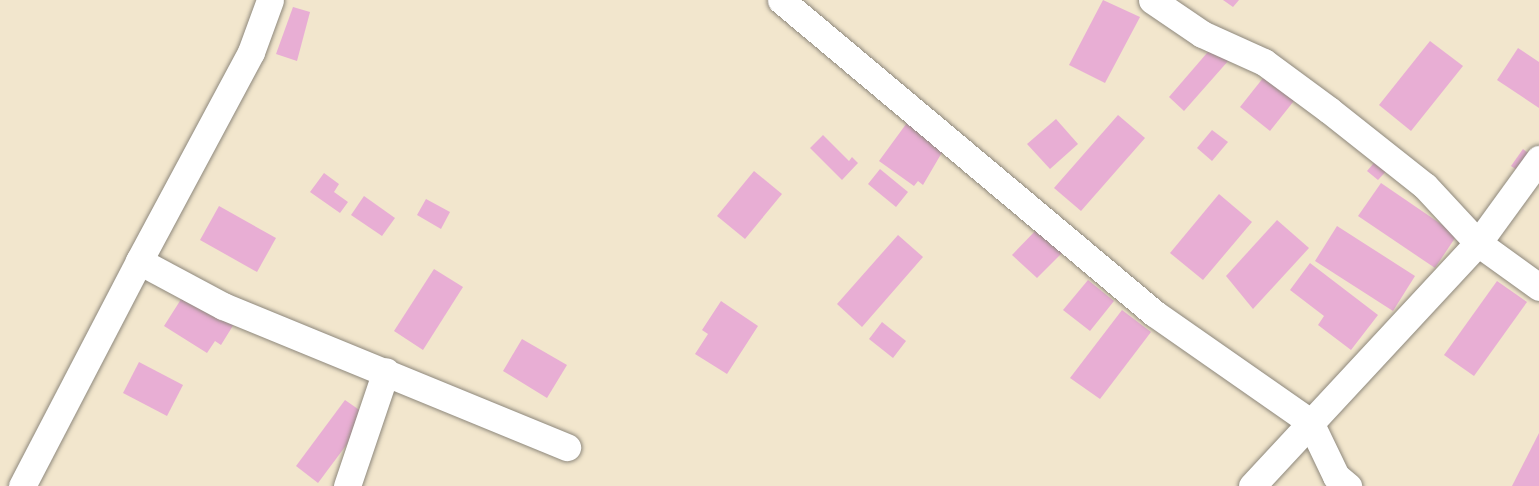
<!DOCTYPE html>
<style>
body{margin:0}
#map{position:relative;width:1539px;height:486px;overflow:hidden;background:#f2e6cd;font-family:"IM FELL English",serif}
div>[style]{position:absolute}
.building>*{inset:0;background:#e8aed4}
.roads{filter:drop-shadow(0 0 2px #8e887c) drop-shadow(0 0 2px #8e887c)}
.minor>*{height:27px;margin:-13.5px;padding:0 13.5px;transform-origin:13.5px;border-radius:13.5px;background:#fff}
span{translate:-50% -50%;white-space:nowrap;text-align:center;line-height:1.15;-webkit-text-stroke:4.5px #f7f3e8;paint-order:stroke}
</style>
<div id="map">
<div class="building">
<div style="clip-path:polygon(1103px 0,1140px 17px,1105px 83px,1069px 65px)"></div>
<div style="clip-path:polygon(1223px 0,1239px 0,1233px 7px)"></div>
<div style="clip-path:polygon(293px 7px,310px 12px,297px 61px,276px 54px)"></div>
<div style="clip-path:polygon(1430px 41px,1463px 66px,1411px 131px,1379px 105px)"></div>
<div style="clip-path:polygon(1213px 46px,1229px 60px,1184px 111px,1169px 97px)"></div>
<div style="clip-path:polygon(1518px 48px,1539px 62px,1539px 108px,1497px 80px)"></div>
<div style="clip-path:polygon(1271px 68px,1301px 92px,1270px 131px,1240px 107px)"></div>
<div style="clip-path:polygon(1118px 115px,1145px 138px,1081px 211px,1054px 188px)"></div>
<div style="clip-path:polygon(912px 116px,944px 149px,923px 185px,918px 181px,914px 186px,879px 161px)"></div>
<div style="clip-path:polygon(1056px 119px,1078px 144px,1050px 169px,1027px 144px)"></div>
<div style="clip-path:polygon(1212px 130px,1228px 142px,1212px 161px,1197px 148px)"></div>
<div style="clip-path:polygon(823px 135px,849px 161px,852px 157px,858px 163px,842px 180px,810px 148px)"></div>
<div style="clip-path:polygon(1523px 149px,1534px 158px,1523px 174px,1511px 166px)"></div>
<div style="clip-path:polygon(1379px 157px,1390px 167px,1378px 180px,1367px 171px)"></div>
<div style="clip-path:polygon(880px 169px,908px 192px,896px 207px,868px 184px)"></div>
<div style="clip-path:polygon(754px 171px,782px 194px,745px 239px,717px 216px)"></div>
<div style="clip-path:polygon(324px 173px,339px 184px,334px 192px,348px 202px,340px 213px,310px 192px)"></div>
<div style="clip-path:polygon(1381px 183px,1457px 235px,1435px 268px,1358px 216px)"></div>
<div style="clip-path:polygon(1219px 194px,1252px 222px,1203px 280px,1170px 253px)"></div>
<div style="clip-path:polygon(364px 196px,395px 218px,382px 236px,351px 215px)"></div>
<div style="clip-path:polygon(426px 199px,450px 212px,441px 229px,417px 215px)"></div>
<div style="clip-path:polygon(219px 206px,276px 238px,257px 272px,200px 240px)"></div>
<div style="clip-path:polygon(1277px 220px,1309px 248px,1253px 309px,1226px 276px)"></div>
<div style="clip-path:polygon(1040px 226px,1065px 250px,1037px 278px,1012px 255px)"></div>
<div style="clip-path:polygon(1337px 226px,1415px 276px,1393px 311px,1315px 261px)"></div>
<div style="clip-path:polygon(898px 235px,923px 257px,862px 327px,837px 304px)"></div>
<div style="clip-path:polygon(1310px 263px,1378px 315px,1351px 350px,1318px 325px,1324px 316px,1290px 290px)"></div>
<div style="clip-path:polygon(434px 269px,463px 287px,423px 350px,394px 331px)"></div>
<div style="clip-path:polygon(1088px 280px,1114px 301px,1090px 331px,1063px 310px)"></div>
<div style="clip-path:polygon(1497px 281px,1527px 302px,1474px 376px,1444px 355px)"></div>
<div style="clip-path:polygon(185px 293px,234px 324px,221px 345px,215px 341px,207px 353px,164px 326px)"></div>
<div style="clip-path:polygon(721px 301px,758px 326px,727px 374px,695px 354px,708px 334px,702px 330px)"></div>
<div style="clip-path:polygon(1122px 310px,1151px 332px,1100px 399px,1070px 378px)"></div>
<div style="clip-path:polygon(882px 322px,906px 341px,893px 358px,869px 339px)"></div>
<div style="clip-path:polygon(522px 339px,567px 365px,547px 398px,503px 371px)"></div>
<div style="clip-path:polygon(139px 362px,183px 385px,167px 416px,123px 393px)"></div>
<div style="clip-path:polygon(345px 400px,368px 416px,318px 483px,296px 466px)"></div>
<div style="clip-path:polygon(1539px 433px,1539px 486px,1512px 486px)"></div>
</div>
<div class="roads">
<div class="minor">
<div style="left:781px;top:0;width:487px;rotate:40deg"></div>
<div style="left:1154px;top:313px;width:190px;rotate:34.9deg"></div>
<div style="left:1310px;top:422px;width:60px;rotate:64.3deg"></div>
<div style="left:1336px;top:476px;width:16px;rotate:40deg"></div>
<div style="left:1152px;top:0;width:60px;rotate:34.2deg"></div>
<div style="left:1202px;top:34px;width:68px;rotate:24.3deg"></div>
<div style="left:1264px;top:62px;width:81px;rotate:36.4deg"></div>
<div style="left:1329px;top:110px;width:122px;rotate:38.4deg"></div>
<div style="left:1425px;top:186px;width:78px;rotate:47.1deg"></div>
<div style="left:1478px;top:243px;width:75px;rotate:35.8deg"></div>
<div style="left:139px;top:261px;width:237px;rotate:-61.8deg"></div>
<div style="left:251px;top:52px;width:55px;rotate:-69.9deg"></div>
<div style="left:22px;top:486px;width:254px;rotate:-62.5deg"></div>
<div style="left:139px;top:261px;width:95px;rotate:28.2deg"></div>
<div style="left:223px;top:306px;width:372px;rotate:22.3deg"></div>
<div style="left:347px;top:486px;width:121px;rotate:-71.3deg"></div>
<div style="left:1252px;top:486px;width:332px;rotate:-47.1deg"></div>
<div style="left:1478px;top:243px;width:104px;rotate:-54deg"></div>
</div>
</div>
</div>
